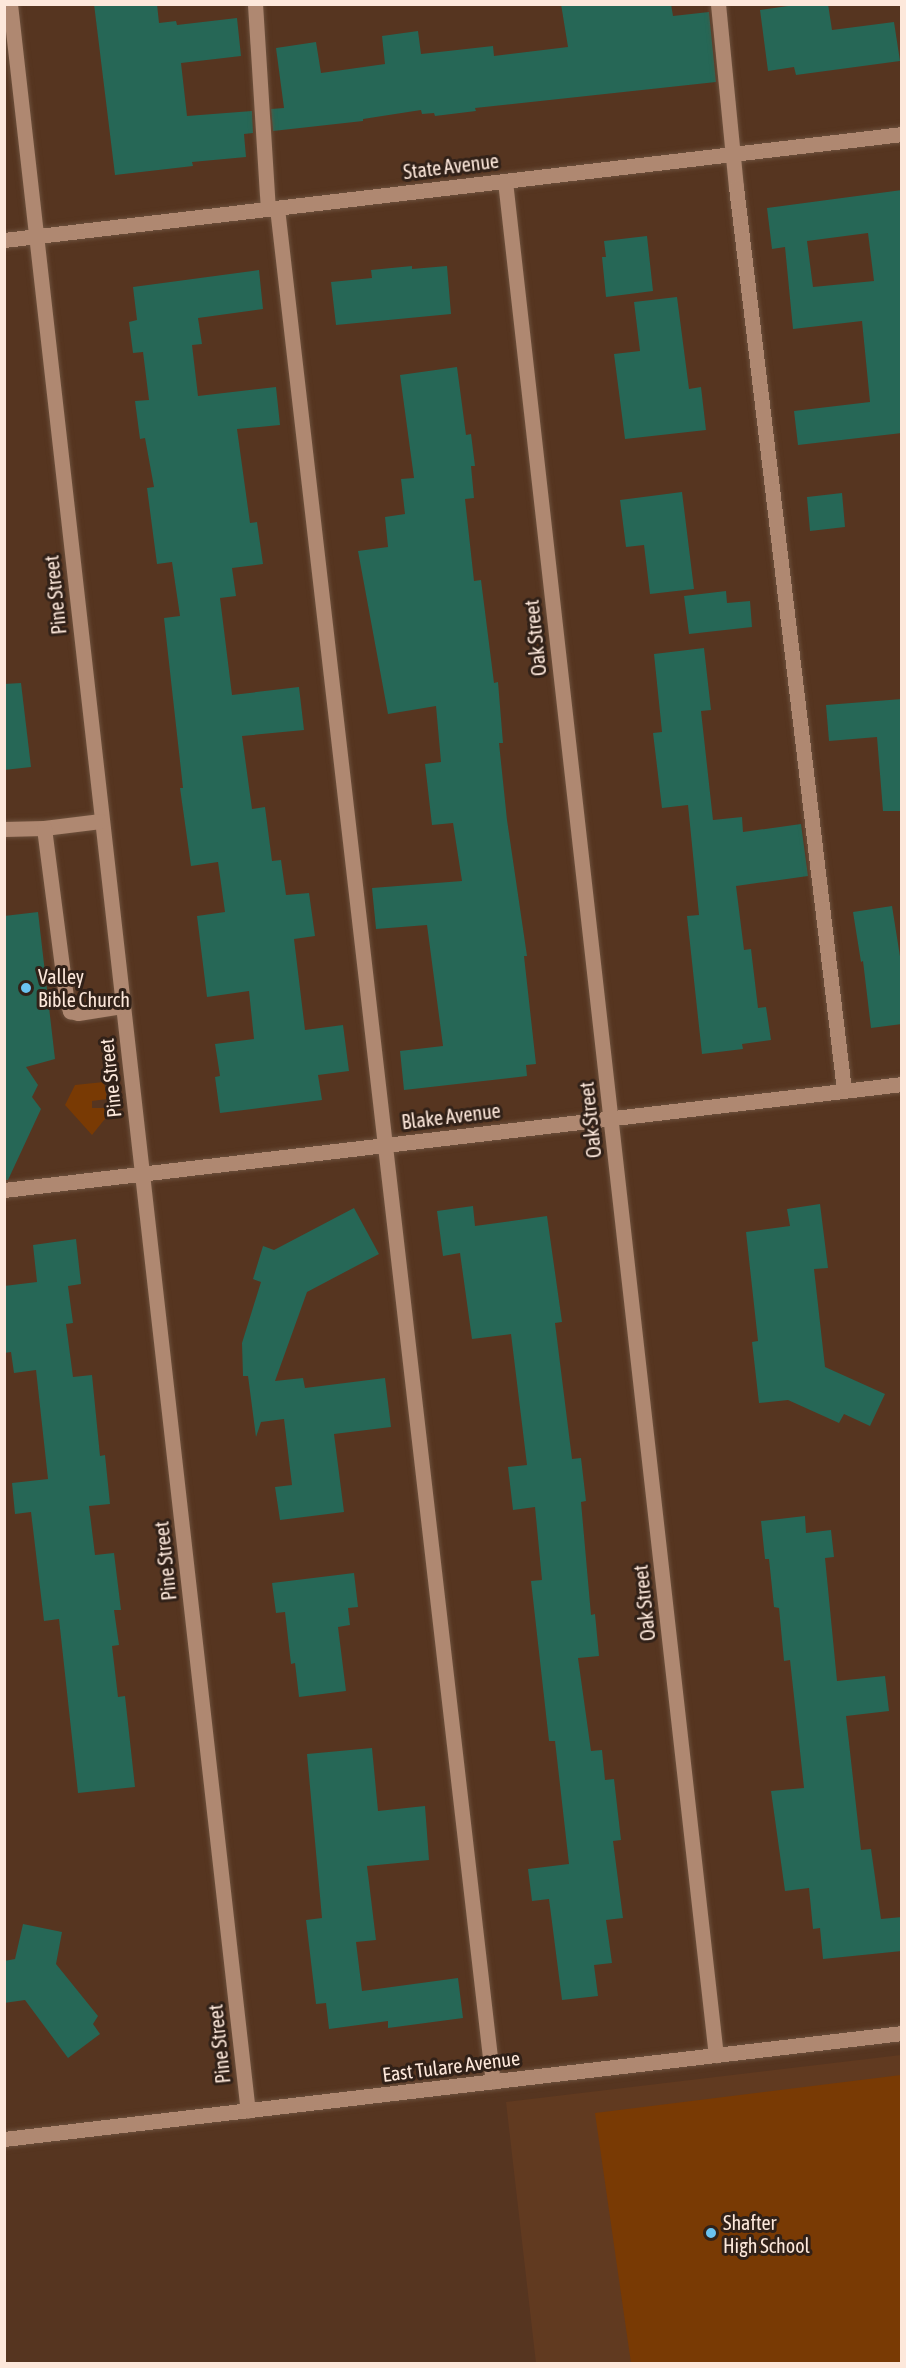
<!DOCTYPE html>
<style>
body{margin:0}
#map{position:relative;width:906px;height:2368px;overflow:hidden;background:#563520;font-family:"Asap Condensed",sans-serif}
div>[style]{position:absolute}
.built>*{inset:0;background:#613a20}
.green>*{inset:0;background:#793a04}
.building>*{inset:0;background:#266756}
.roads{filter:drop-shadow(0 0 2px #6d513d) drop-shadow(0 0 2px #6d513d)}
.minor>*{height:15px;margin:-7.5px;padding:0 7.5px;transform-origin:7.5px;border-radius:7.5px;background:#af8871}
.dots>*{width:16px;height:16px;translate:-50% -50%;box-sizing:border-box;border:3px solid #312118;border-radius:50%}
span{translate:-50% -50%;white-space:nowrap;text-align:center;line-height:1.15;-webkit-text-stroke:6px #312118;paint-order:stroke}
.street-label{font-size:20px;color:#fde8db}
.poi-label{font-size:20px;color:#fde8db}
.left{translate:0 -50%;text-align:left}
.frame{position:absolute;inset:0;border:6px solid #fde8db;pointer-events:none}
</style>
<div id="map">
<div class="built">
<div style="clip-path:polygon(901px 2055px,901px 2363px,536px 2363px,506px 2102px)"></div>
</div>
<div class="green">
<div style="clip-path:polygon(104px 1082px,107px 1099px,92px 1101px,92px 1108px,108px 1108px,108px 1115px,92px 1135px,65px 1105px,75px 1085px)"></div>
<div style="clip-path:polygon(901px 2075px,901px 2363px,631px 2363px,595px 2113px)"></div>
</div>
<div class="building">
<div style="clip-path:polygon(94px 4px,157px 4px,159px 23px,176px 21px,177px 25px,237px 18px,241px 56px,181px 63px,187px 116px,252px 111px,253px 133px,244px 134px,246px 157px,192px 162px,193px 166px,115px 175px)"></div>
<div style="clip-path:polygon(561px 4px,671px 4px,673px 16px,709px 12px,716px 82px,475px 108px,476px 111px,435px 116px,434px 113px,422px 114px,421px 110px,363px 119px,363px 121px,273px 131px,271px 109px,284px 108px,276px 48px,316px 42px,321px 73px,385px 64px,382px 36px,418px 31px,421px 54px,493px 46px,494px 56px,568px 47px)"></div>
<div style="clip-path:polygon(802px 4px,828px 4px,832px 30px,894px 22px,900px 61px,796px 75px,794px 67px,768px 71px,760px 10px)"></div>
<div style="clip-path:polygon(evenodd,902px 190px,902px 433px,798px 445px,794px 411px,870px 402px,862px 321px,793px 329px,785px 247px,772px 249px,767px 208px,902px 190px,868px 233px,874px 281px,813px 287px,807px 241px,868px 233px)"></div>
<div style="clip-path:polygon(647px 236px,653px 291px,606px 297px,602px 257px,606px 257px,604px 241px)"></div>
<div style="clip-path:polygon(412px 266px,412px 269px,447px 266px,451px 314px,336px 325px,331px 282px,372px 278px,371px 270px)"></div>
<div style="clip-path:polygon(259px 270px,263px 309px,198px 318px,202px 344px,192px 345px,198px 396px,276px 387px,280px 425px,237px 429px,250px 523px,257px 522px,263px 564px,232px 568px,236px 596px,220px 598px,232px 695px,299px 687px,304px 730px,242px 736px,252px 809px,265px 807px,272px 861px,281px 860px,286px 895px,309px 893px,315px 936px,294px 939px,305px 1030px,343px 1025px,349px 1071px,318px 1075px,322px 1100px,220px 1113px,215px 1077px,220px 1076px,215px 1044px,254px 1039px,249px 991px,207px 997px,197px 916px,225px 912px,218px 862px,191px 866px,180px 788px,183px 788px,164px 618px,180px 616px,172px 562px,157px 564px,147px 488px,154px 487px,145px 438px,140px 439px,135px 401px,149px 400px,143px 352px,133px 353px,129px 322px,137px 320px,133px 287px)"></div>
<div style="clip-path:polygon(677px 297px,689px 389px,701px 387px,706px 430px,625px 439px,614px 354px,640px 351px,634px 302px)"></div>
<div style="clip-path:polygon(457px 367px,466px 435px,471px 434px,475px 466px,471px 466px,474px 498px,465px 499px,474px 581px,481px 580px,494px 683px,498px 682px,503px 743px,499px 743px,507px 820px,527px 956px,524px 956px,536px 1064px,526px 1065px,527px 1076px,404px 1090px,400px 1051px,443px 1046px,427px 925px,376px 929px,372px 888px,462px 881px,453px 823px,432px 825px,425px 764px,441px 762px,436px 706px,388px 714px,358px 551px,388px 547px,385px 517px,405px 514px,401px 479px,414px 478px,400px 375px)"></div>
<div style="clip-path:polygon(682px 492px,694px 589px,650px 594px,644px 545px,626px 547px,620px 500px)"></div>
<div style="clip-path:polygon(842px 493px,845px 527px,810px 531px,807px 497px)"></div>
<div style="clip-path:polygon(726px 591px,727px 603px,750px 601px,752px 627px,689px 634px,684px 596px)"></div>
<div style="clip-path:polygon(704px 648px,711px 710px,701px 711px,713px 820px,742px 817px,743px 832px,801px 824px,808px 876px,736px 886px,744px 950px,751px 949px,758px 1008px,766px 1007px,771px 1040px,742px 1044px,743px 1049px,702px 1054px,687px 916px,699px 915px,688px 805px,662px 808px,653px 733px,662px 732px,654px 654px)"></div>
<div style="clip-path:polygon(21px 683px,31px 767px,4px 770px,4px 684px)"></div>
<div style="clip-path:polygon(902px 699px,902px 811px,883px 811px,877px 737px,829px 741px,826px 705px)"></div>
<div style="clip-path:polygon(892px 906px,902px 969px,902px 1024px,871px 1028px,863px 961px,861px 962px,853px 912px)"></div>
<div style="clip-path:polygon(38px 912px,55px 1059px,26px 1067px,38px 1085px,32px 1097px,41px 1109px,8px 1180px,4px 1180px,4px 916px)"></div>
<div style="clip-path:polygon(820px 1204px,828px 1268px,814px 1269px,825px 1367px,885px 1394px,870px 1426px,844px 1414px,839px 1423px,788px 1400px,759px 1403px,752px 1342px,758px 1341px,746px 1232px,790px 1226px,787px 1209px)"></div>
<div style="clip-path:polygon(473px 1206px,475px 1226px,547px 1216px,562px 1322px,555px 1323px,572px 1459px,581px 1458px,586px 1501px,581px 1502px,591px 1615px,595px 1614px,599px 1656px,578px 1658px,591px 1751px,602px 1750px,605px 1780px,614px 1779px,621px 1840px,613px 1841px,623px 1918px,606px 1920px,612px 1963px,594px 1965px,598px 1996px,562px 2000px,549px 1899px,532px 1901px,528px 1869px,569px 1864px,555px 1741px,549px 1741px,531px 1581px,542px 1580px,535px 1507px,513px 1510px,508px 1467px,527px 1465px,511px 1334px,472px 1339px,460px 1253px,443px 1256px,437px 1211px)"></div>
<div style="clip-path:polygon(354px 1208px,379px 1254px,307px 1292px,275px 1381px,303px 1378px,305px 1388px,385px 1378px,391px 1427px,334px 1434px,344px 1512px,280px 1520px,275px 1487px,292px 1485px,284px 1419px,261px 1422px,256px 1437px,248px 1376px,243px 1376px,242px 1343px,261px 1282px,253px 1279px,263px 1246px,274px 1250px)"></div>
<div style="clip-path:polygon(76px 1239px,81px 1284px,68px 1286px,73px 1323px,66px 1324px,73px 1377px,92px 1375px,100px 1456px,105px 1455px,110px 1504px,89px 1506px,95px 1555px,114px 1553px,121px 1610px,114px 1610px,119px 1645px,112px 1646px,118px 1697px,125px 1696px,135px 1787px,78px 1793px,59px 1619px,44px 1621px,31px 1512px,15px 1514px,12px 1483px,48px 1479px,36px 1370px,14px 1373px,11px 1352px,4px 1353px,4px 1286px,37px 1282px,33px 1245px)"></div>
<div style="clip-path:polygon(805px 1516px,806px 1533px,831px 1530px,834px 1557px,825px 1558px,837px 1681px,885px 1676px,889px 1711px,846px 1716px,861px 1850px,871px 1849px,881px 1919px,902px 1917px,902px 1951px,823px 1959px,820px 1928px,813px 1929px,809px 1888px,785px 1891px,771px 1791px,804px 1788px,790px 1660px,784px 1661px,779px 1608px,774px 1607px,769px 1559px,765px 1559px,761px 1521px)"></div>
<div style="clip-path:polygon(354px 1573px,358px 1607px,348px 1608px,350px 1625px,338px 1627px,346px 1691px,299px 1697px,295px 1663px,291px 1664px,285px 1612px,276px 1613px,272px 1583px)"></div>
<div style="clip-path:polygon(372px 1748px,378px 1811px,425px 1806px,429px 1860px,367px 1866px,376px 1940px,356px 1942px,362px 1991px,458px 1978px,463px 2018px,388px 2028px,388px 2021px,329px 2029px,326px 2003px,316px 2004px,306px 1920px,322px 1918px,307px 1754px)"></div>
<div style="clip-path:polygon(23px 1924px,62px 1932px,56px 1964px,98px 2016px,93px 2024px,100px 2034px,68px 2058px,25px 2000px,4px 2003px,4px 1961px,15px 1959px)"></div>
</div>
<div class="roads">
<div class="minor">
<div style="left:10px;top:4px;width:2120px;rotate:83.56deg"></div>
<div style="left:255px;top:4px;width:205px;rotate:86.4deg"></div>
<div style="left:718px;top:4px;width:184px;rotate:84.4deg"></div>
<div style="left:736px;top:187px;width:909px;rotate:83.18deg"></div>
<div style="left:505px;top:181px;width:1886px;rotate:83.58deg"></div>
<div style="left:277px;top:208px;width:1886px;rotate:83.43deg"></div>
<div style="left:4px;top:240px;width:904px;rotate:-6.73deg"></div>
<div style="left:44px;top:828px;width:57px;rotate:-7deg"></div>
<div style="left:4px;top:829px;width:40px;rotate:-1.4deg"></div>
<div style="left:44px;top:828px;width:171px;rotate:82.6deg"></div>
<div style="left:66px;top:998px;width:14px;rotate:73deg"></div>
<div style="left:70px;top:1011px;width:8px;rotate:14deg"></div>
<div style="left:78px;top:1013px;width:46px;rotate:-8.8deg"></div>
<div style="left:4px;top:1190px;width:904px;rotate:-6.73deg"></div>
<div style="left:4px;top:2139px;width:904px;rotate:-6.73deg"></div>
</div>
</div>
<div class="dots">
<div style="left:26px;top:988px;background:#6ac3f1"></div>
<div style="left:711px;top:2233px;background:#6ac3f1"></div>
</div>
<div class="street-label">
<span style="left:451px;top:166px;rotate:-7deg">State Avenue</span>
<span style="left:55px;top:595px;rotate:-96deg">Pine Street</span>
<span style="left:535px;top:638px;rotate:-96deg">Oak Street</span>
<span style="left:110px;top:1078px;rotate:-96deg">Pine Street</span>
<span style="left:451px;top:1116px;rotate:-7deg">Blake Avenue</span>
<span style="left:590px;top:1120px;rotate:-96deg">Oak Street</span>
<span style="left:165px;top:1561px;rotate:-96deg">Pine Street</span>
<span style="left:644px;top:1603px;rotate:-96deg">Oak Street</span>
<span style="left:219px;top:2044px;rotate:-96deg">Pine Street</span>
<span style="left:451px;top:2066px;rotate:-7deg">East Tulare Avenue</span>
</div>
<div class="poi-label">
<span class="left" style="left:38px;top:988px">Valley<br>Bible Church</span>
<span class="left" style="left:723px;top:2234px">Shafter<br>High School</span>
</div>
<div class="frame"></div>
</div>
